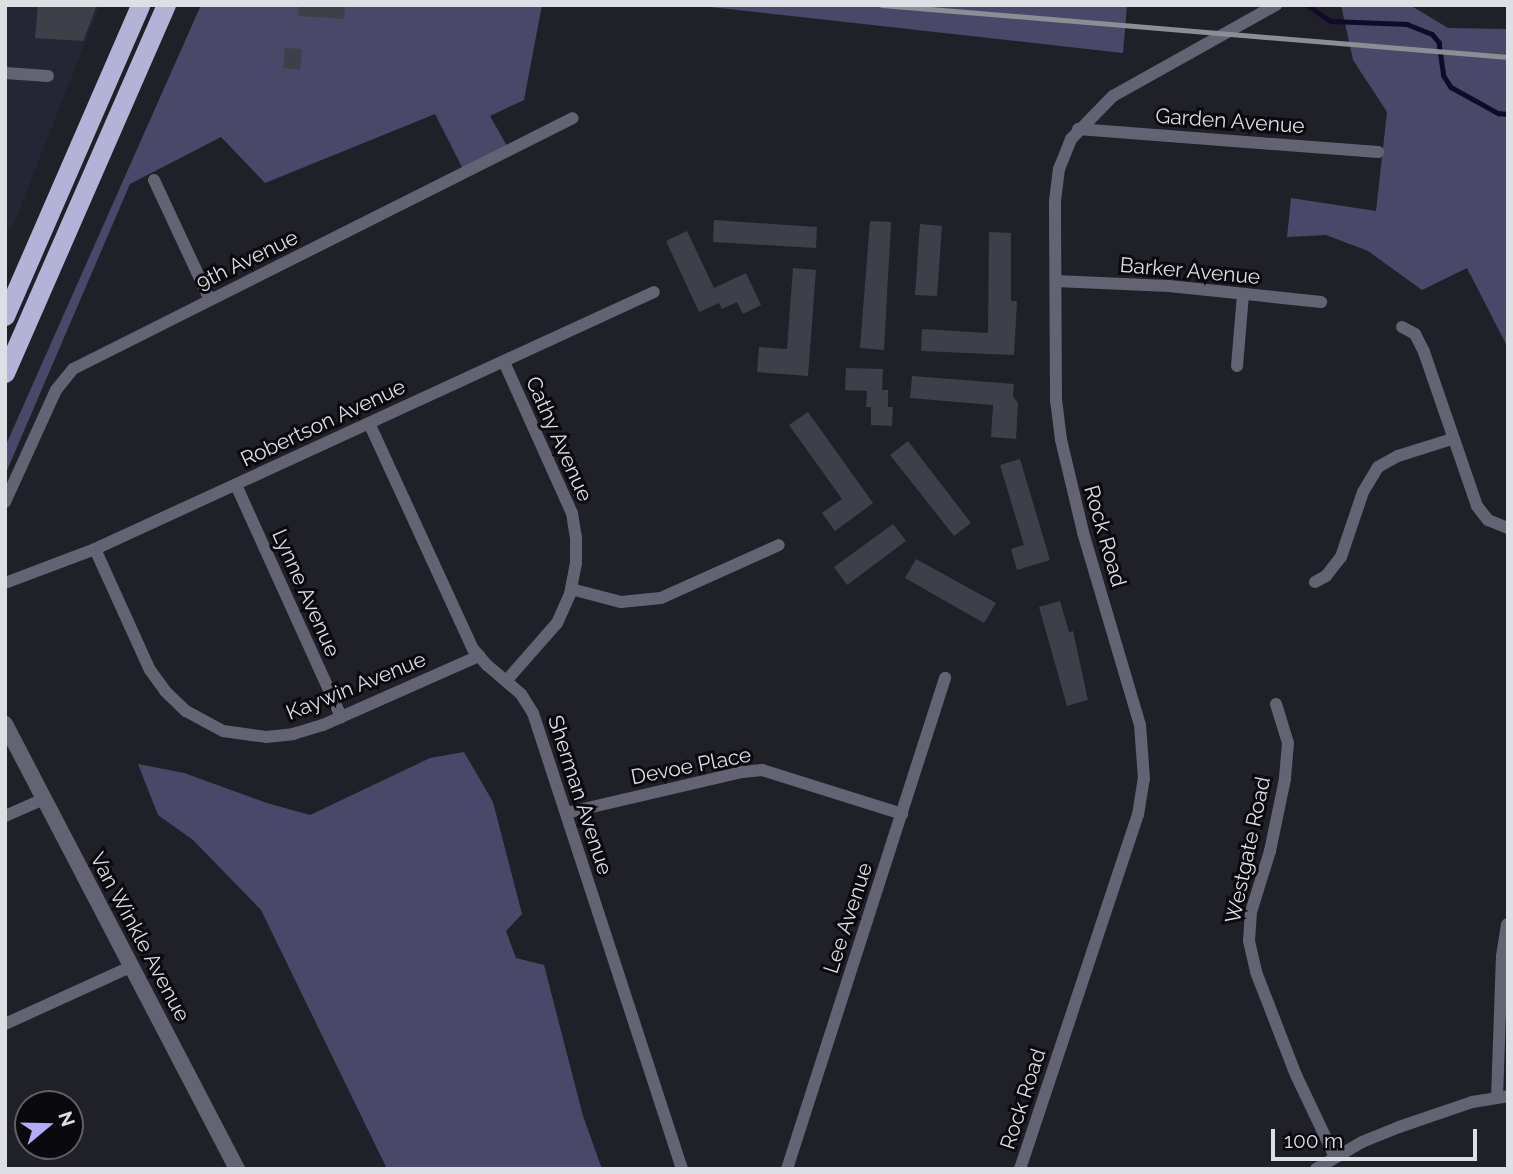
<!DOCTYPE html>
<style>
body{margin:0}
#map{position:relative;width:1513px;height:1174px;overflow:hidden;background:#202029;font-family:Raleway,sans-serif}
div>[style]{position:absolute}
.built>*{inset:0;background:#262535}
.forest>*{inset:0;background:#494869}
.stream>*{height:4.5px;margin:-2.25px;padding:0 2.25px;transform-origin:2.25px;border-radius:2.25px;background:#100b28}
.building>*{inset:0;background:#3f3f49}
.minor>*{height:12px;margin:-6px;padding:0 6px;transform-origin:6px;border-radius:6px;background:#636373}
.tertiary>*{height:16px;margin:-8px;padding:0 8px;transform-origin:8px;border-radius:8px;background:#636373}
.trunk>*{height:19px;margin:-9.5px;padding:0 9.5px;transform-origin:9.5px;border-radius:9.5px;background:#b3b2d7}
.rail>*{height:4.5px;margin:-2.25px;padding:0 2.25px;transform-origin:2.25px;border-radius:2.25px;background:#8d8d95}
span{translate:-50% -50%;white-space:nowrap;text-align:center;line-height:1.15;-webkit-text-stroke:6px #0a0a0e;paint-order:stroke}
.street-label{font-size:21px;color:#dedee5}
.frame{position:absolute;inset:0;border:7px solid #dedee5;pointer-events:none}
.north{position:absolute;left:14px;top:1090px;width:70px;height:70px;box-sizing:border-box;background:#0a0a0e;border:2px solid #5f5f64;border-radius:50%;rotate:71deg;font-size:19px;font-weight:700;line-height:28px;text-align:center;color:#dedee5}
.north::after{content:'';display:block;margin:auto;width:24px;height:32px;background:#b1adfa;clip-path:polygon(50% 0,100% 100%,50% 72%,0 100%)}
.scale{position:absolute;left:1271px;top:1129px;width:206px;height:32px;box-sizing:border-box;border:4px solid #dedee5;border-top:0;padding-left:9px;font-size:21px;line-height:24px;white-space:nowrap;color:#dedee5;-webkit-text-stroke:5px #0a0a0e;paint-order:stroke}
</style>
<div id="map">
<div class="built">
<div style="clip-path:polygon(5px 5px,100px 5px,12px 228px,5px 231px)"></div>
</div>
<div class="forest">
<div style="clip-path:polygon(201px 5px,542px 5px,524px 100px,490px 116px,511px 153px,465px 173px,435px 114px,265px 183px,221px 137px,130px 184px,5px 475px,5px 447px)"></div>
<div style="clip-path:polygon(693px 5px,1127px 5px,1123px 53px)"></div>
<div style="clip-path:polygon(1341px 5px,1410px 5px,1448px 28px,1508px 29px,1508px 348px,1467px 268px,1422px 290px,1368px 251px,1326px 235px,1287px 237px,1291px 198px,1376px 211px,1387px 112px,1353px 60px)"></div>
<div style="clip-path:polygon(464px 752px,493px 802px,522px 914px,506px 931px,516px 958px,544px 965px,583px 1116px,602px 1169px,387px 1169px,261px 910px,193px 840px,158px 815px,138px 764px,184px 773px,267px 803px,310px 815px,430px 758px)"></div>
</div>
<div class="stream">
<div style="left:1307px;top:5px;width:29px;rotate:34deg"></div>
<div style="left:1331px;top:21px;width:76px;rotate:2.3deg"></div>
<div style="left:1407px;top:24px;width:27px;rotate:22deg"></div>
<div style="left:1432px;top:34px;width:11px;rotate:49deg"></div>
<div style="left:1439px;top:42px;width:34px;rotate:82deg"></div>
<div style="left:1444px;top:76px;width:13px;rotate:58deg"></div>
<div style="left:1451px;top:87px;width:54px;rotate:29deg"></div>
<div style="left:1498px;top:113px;width:10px;rotate:6deg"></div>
</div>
<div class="building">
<div style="clip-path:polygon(38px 5px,97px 5px,83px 41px,35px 38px)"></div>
<div style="clip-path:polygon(299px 5px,345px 5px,344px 19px,298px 16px)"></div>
<div style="clip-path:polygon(285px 48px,302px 49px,300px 70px,283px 68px)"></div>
<div style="clip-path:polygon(714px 220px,817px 227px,816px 248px,713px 242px)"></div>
<div style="clip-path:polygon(870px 221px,891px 222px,884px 350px,860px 348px)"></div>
<div style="clip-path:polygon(920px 224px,942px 226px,937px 296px,915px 295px)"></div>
<div style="clip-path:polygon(687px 231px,714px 288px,746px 273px,761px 305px,743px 314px,737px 302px,722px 309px,719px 303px,699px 312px,666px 241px)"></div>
<div style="clip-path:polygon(989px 232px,1011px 233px,1011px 301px,1017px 301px,1014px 355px,921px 351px,922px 329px,988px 333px)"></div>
<div style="clip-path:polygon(793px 268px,816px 270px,808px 376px,757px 372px,759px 347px,787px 349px)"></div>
<div style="clip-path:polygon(846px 368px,883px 369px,882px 390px,888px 390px,888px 407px,893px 407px,892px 426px,871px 425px,871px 407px,866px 407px,867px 391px,845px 390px)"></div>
<div style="clip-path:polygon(912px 376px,1014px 384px,1013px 396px,1018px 403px,1016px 439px,991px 437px,993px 405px,910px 398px)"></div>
<div style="clip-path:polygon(808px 412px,873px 503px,835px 531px,822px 513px,842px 499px,789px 425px)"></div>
<div style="clip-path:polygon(908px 441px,971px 523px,954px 536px,890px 455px)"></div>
<div style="clip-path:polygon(1020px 459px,1050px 560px,1017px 570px,1011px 549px,1024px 545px,1000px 465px)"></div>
<div style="clip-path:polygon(893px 524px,906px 541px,847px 585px,834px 567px)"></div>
<div style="clip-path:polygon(916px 559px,996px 603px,984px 623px,905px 578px)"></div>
<div style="clip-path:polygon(1060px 601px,1069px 632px,1073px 631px,1088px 700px,1067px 706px,1039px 607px)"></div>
</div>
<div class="minor">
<div style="left:5px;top:73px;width:43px;rotate:4deg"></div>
<div style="left:1078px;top:129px;width:301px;rotate:4.4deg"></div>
<div style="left:154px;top:180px;width:132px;rotate:65deg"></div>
<div style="left:1056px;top:281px;width:113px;rotate:2.5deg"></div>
<div style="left:1169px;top:286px;width:153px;rotate:6deg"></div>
<div style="left:1402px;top:327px;width:15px;rotate:28deg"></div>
<div style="left:1415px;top:334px;width:20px;rotate:63deg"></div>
<div style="left:1424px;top:352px;width:163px;rotate:71deg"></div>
<div style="left:1477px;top:506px;width:18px;rotate:52deg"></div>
<div style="left:1488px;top:520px;width:22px;rotate:22deg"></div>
<div style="left:504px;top:362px;width:166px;rotate:65.8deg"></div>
<div style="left:572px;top:513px;width:24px;rotate:81deg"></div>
<div style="left:576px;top:537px;width:26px;rotate:90deg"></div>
<div style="left:576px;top:563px;width:32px;rotate:101deg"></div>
<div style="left:570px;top:594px;width:32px;rotate:114deg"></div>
<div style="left:557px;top:623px;width:76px;rotate:131.3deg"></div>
<div style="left:1237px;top:366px;width:71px;rotate:-85.2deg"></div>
<div style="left:369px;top:423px;width:249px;rotate:65.3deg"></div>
<div style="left:473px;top:649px;width:21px;rotate:49deg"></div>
<div style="left:487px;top:665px;width:45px;rotate:40.5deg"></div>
<div style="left:521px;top:694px;width:22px;rotate:58deg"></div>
<div style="left:533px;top:713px;width:480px;rotate:71.9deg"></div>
<div style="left:236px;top:485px;width:255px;rotate:65.6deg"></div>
<div style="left:5px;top:502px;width:123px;rotate:-65.5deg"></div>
<div style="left:56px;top:390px;width:27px;rotate:-51deg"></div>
<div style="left:73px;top:369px;width:559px;rotate:-26.66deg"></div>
<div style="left:95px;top:549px;width:133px;rotate:65.6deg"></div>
<div style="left:150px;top:670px;width:26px;rotate:54deg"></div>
<div style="left:165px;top:691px;width:29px;rotate:44deg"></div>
<div style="left:186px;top:711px;width:42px;rotate:28.4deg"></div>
<div style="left:223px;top:731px;width:43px;rotate:7.9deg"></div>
<div style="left:266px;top:737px;width:27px;rotate:-6deg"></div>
<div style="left:293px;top:734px;width:31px;rotate:-17deg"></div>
<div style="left:323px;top:725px;width:171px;rotate:-23.9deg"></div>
<div style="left:1315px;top:582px;width:13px;rotate:-29deg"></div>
<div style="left:1326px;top:576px;width:24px;rotate:-52deg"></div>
<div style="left:1341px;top:557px;width:69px;rotate:-71.3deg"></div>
<div style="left:1363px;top:492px;width:29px;rotate:-59deg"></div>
<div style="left:1378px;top:467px;width:23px;rotate:-29deg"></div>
<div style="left:1398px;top:456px;width:57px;rotate:-17.5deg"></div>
<div style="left:5px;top:583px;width:96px;rotate:-20.7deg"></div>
<div style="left:95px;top:549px;width:615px;rotate:-24.69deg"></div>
<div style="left:571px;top:589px;width:52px;rotate:14.6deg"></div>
<div style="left:621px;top:602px;width:40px;rotate:-5.7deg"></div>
<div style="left:661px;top:598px;width:129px;rotate:-24.2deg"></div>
<div style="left:1276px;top:704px;width:41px;rotate:72.9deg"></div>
<div style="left:1288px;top:743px;width:36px;rotate:95deg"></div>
<div style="left:1285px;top:779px;width:74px;rotate:101.8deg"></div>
<div style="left:1270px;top:851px;width:64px;rotate:107.3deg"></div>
<div style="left:1251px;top:912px;width:29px;rotate:94deg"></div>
<div style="left:1249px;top:941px;width:32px;rotate:77deg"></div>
<div style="left:1256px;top:972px;width:110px;rotate:68.8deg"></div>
<div style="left:1296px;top:1075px;width:91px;rotate:64.6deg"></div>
<div style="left:566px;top:813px;width:181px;rotate:-13.1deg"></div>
<div style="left:742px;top:772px;width:20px;rotate:-6deg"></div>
<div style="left:762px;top:770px;width:147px;rotate:17.4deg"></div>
<div style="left:5px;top:816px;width:43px;rotate:-23.6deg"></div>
<div style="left:5px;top:1024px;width:140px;rotate:-24.5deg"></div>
<div style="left:1497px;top:1098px;width:142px;rotate:-88deg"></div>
<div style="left:1502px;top:956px;width:32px;rotate:-81deg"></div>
<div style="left:787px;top:1169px;width:516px;rotate:-72.16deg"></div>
<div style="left:1020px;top:1169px;width:373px;rotate:-71.6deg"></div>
<div style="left:1138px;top:815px;width:36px;rotate:-81deg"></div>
<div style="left:1144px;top:779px;width:54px;rotate:-94.2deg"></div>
<div style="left:1140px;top:725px;width:201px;rotate:-106.5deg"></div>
<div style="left:1083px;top:532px;width:95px;rotate:-103.4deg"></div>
<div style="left:1061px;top:440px;width:38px;rotate:-97deg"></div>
<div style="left:1056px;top:402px;width:201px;rotate:-90.3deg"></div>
<div style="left:1055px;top:201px;width:32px;rotate:-83deg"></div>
<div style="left:1059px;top:169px;width:32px;rotate:-68deg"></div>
<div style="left:1071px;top:139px;width:60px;rotate:-45.7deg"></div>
<div style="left:1113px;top:96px;width:187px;rotate:-29.2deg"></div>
<div style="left:1316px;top:1169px;width:53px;rotate:-30.4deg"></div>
<div style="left:1362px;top:1142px;width:40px;rotate:-22deg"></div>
<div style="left:1399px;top:1127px;width:77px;rotate:-18.9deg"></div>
<div style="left:1472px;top:1102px;width:36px;rotate:-9deg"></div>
</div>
<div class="tertiary">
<div style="left:5px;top:724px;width:502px;rotate:62.46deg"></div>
</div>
<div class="trunk">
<div style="left:5px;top:316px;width:339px;rotate:-66.5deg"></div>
<div style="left:5px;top:373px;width:402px;rotate:-66.4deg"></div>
</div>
<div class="rail">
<div style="left:882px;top:5px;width:628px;rotate:4.75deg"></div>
</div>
<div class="street-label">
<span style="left:1230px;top:121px;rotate:4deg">Garden Avenue</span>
<span style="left:247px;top:260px;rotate:-26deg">9th Avenue</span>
<span style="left:1190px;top:271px;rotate:5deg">Barker Avenue</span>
<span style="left:323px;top:423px;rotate:-25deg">Robertson Avenue</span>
<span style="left:559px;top:439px;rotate:66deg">Cathy Avenue</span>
<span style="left:1105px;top:536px;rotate:74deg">Rock Road</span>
<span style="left:306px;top:593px;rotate:66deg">Lynne Avenue</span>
<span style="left:356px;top:686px;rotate:-22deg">Kaywin Avenue</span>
<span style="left:691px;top:766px;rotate:-11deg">Devoe Place</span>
<span style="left:580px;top:795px;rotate:72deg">Sherman Avenue</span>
<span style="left:1248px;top:850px;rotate:-78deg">Westgate Road</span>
<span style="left:848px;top:918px;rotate:-72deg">Lee Avenue</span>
<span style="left:140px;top:937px;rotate:62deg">Van Winkle Avenue</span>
<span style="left:1023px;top:1099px;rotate:-72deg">Rock Road</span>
</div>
<div class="frame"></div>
<div class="north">N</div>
<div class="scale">100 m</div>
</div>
